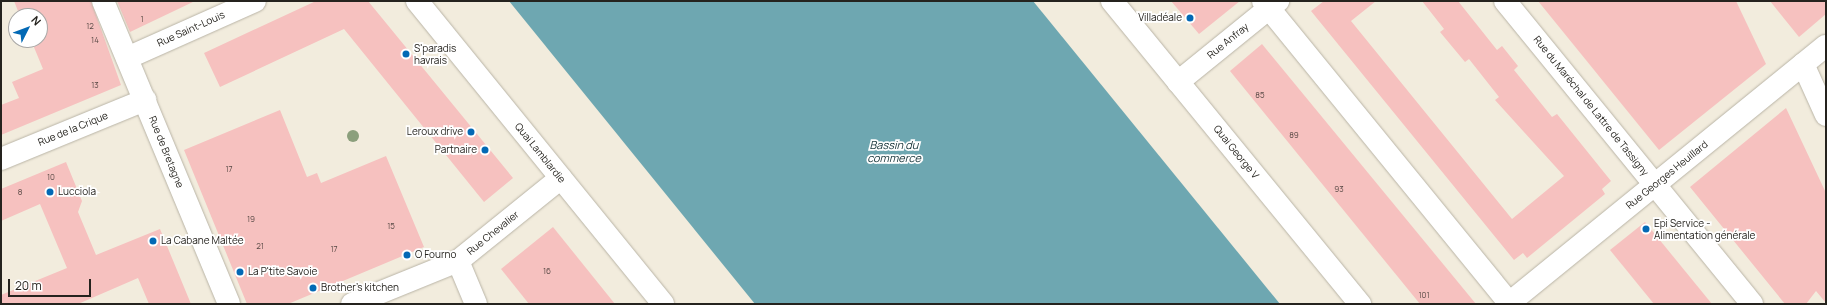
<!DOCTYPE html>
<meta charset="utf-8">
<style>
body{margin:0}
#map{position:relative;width:1827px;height:305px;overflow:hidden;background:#f2ecdd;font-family:Manrope,sans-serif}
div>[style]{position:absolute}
.water>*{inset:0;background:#6ea7b1}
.building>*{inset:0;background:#f6c1bf}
.roads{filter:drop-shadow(0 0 1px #b9b4a6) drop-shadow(0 0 1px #b9b4a6)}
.minor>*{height:22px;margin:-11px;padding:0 11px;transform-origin:11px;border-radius:11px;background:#fff}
.major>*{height:22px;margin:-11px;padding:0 11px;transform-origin:11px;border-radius:11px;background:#fff}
.trees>*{width:12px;height:12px;margin:-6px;border-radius:50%;background:#8b9f7c}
.dots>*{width:11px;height:11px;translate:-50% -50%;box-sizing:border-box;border:2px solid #fff;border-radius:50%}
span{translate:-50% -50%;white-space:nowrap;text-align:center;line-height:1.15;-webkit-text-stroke:3.5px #fff;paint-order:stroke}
.number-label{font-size:8px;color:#594a46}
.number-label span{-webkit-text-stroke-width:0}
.poi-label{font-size:10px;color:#25231e}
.right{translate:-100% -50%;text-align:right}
.left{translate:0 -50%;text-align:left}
.street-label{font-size:10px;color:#25231e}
.water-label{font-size:11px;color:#153338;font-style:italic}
.frame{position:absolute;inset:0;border:2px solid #25231e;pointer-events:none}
.north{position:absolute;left:8px;top:8px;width:40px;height:40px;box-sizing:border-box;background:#fff;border:1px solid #a8a7a5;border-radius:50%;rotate:48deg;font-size:11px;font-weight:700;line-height:16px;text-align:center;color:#25231e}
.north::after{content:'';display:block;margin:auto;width:14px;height:18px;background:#0369b5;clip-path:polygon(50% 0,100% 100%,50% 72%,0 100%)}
.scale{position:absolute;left:8px;top:279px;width:83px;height:18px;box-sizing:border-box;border:2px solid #25231e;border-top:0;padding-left:5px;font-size:12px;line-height:14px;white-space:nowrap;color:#25231e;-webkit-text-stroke:3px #fff;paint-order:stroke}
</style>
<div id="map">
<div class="water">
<div style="clip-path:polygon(509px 1px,1033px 1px,1280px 304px,755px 304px)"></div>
</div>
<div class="building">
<div style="clip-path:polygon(14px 1px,91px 1px,121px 85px,1px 135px,1px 105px,19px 98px,12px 82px,43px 69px,31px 40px,40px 40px,40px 16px,20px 16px)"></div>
<div style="clip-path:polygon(117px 1px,195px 1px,130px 32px)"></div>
<div style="clip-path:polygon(316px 1px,368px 1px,513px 178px,484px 202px,344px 29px,220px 87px,204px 53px)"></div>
<div style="clip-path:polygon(1171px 1px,1240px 1px,1199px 34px)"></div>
<div style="clip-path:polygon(1324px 1px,1376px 1px,1351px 21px,1512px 219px,1564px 176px,1495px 100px,1499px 97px,1469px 59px,1465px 62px,1440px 32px,1444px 29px,1422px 1px,1458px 1px,1497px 50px,1502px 46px,1518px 66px,1514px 70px,1552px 117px,1557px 114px,1611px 181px,1602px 189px,1605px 194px,1527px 258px,1523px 253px,1514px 260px,1311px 11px)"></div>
<div style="clip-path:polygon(1538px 1px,1736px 1px,1766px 64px,1659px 150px)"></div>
<div style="clip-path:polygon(1770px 1px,1826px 1px,1826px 14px,1799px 37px)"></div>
<div style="clip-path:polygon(1262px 44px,1476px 304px,1420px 304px,1230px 71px)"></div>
<div style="clip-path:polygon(1786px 108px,1826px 193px,1826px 303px,1816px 291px,1806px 304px,1785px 304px,1690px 187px)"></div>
<div style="clip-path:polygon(280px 110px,307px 177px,317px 173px,321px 183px,386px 156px,424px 247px,288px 304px,247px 304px,184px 150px)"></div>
<div style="clip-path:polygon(66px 162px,82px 201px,78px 212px,96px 255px,160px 229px,191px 304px,149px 304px,138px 278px,78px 304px,1px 304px,1px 295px,67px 268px,40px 204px,1px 221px,1px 189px)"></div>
<div style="clip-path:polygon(1645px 222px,1712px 304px,1654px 304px,1610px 250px)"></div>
<div style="clip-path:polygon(553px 227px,615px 304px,529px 304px,501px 269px)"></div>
</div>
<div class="roads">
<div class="minor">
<div style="left:103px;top:1px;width:328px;rotate:67.4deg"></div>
<div style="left:1263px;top:1px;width:391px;rotate:50.8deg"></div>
<div style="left:1505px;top:1px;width:391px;rotate:50.8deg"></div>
<div style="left:127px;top:58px;width:140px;rotate:-24deg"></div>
<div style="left:1803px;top:64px;width:56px;rotate:65.7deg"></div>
<div style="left:1178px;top:82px;width:129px;rotate:-39deg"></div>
<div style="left:1px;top:159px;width:156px;rotate:-22.3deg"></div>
<div style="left:458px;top:261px;width:47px;rotate:67.3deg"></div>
<div style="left:352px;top:304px;width:114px;rotate:-22.1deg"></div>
<div style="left:458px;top:261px;width:132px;rotate:-38.9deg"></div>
<div style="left:1508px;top:304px;width:409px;rotate:-39.1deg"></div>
</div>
<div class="major">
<div style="left:417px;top:1px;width:390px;rotate:50.9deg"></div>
<div style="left:1112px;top:1px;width:392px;rotate:50.7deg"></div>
</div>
</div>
<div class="trees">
<div style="left:353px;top:136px"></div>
</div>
<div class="dots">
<div style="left:1190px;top:18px;background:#0369b5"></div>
<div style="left:406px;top:54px;background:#0369b5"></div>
<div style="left:471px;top:132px;background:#0369b5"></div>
<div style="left:485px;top:150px;background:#0369b5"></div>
<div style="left:50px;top:192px;background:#0369b5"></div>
<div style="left:1646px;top:229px;background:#0369b5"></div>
<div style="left:153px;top:241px;background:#0369b5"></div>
<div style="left:407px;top:255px;background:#0369b5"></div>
<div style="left:240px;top:272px;background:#0369b5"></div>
<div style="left:313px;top:288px;background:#0369b5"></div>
</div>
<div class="number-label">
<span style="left:142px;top:19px">1</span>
<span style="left:90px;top:26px">12</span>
<span style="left:95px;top:40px">14</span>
<span style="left:95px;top:85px">13</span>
<span style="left:1260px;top:95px">85</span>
<span style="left:1294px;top:135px">89</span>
<span style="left:229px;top:169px">17</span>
<span style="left:51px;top:177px">10</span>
<span style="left:1339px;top:189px">93</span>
<span style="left:20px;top:192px">8</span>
<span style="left:251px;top:219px">19</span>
<span style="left:391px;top:226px">15</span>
<span style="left:260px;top:246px">21</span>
<span style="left:334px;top:249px">17</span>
<span style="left:547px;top:271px">16</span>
<span style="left:1424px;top:295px">101</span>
</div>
<div class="poi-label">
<span class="right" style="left:1182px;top:18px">Villadéale</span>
<span class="left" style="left:414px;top:54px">S'paradis<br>havrais</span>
<span class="right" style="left:463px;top:132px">Leroux drive</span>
<span class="right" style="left:477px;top:150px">Partnaire</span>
<span class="left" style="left:58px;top:192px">Lucciola</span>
<span class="left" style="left:1654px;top:229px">Epi Service -<br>Alimentation générale</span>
<span class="left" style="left:161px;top:241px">La Cabane Maltée</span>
<span class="left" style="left:415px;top:255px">O Fourno</span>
<span class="left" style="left:248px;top:272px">La P'tite Savoie</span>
<span class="left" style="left:321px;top:288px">Brother's kitchen</span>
</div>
<div class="street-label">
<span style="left:191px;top:29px;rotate:-24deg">Rue Saint-Louis</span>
<span style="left:1228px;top:41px;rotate:-39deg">Rue Anfray</span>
<span style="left:1591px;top:106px;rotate:51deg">Rue du Maréchal de Lattre de Tassigny</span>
<span style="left:73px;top:129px;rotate:-22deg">Rue de la Crique</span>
<span style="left:166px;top:152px;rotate:68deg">Rue de Bretagne</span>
<span style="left:1236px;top:152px;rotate:51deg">Quai George V</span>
<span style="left:540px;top:153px;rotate:51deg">Quai Lamblardie</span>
<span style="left:1667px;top:175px;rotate:-39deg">Rue Georges Heuillard</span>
<span style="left:493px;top:233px;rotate:-39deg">Rue Chevalier</span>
</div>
<div class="water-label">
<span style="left:894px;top:152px">Bassin du<br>commerce</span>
</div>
<div class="frame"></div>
<div class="north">N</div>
<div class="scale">20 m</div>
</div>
